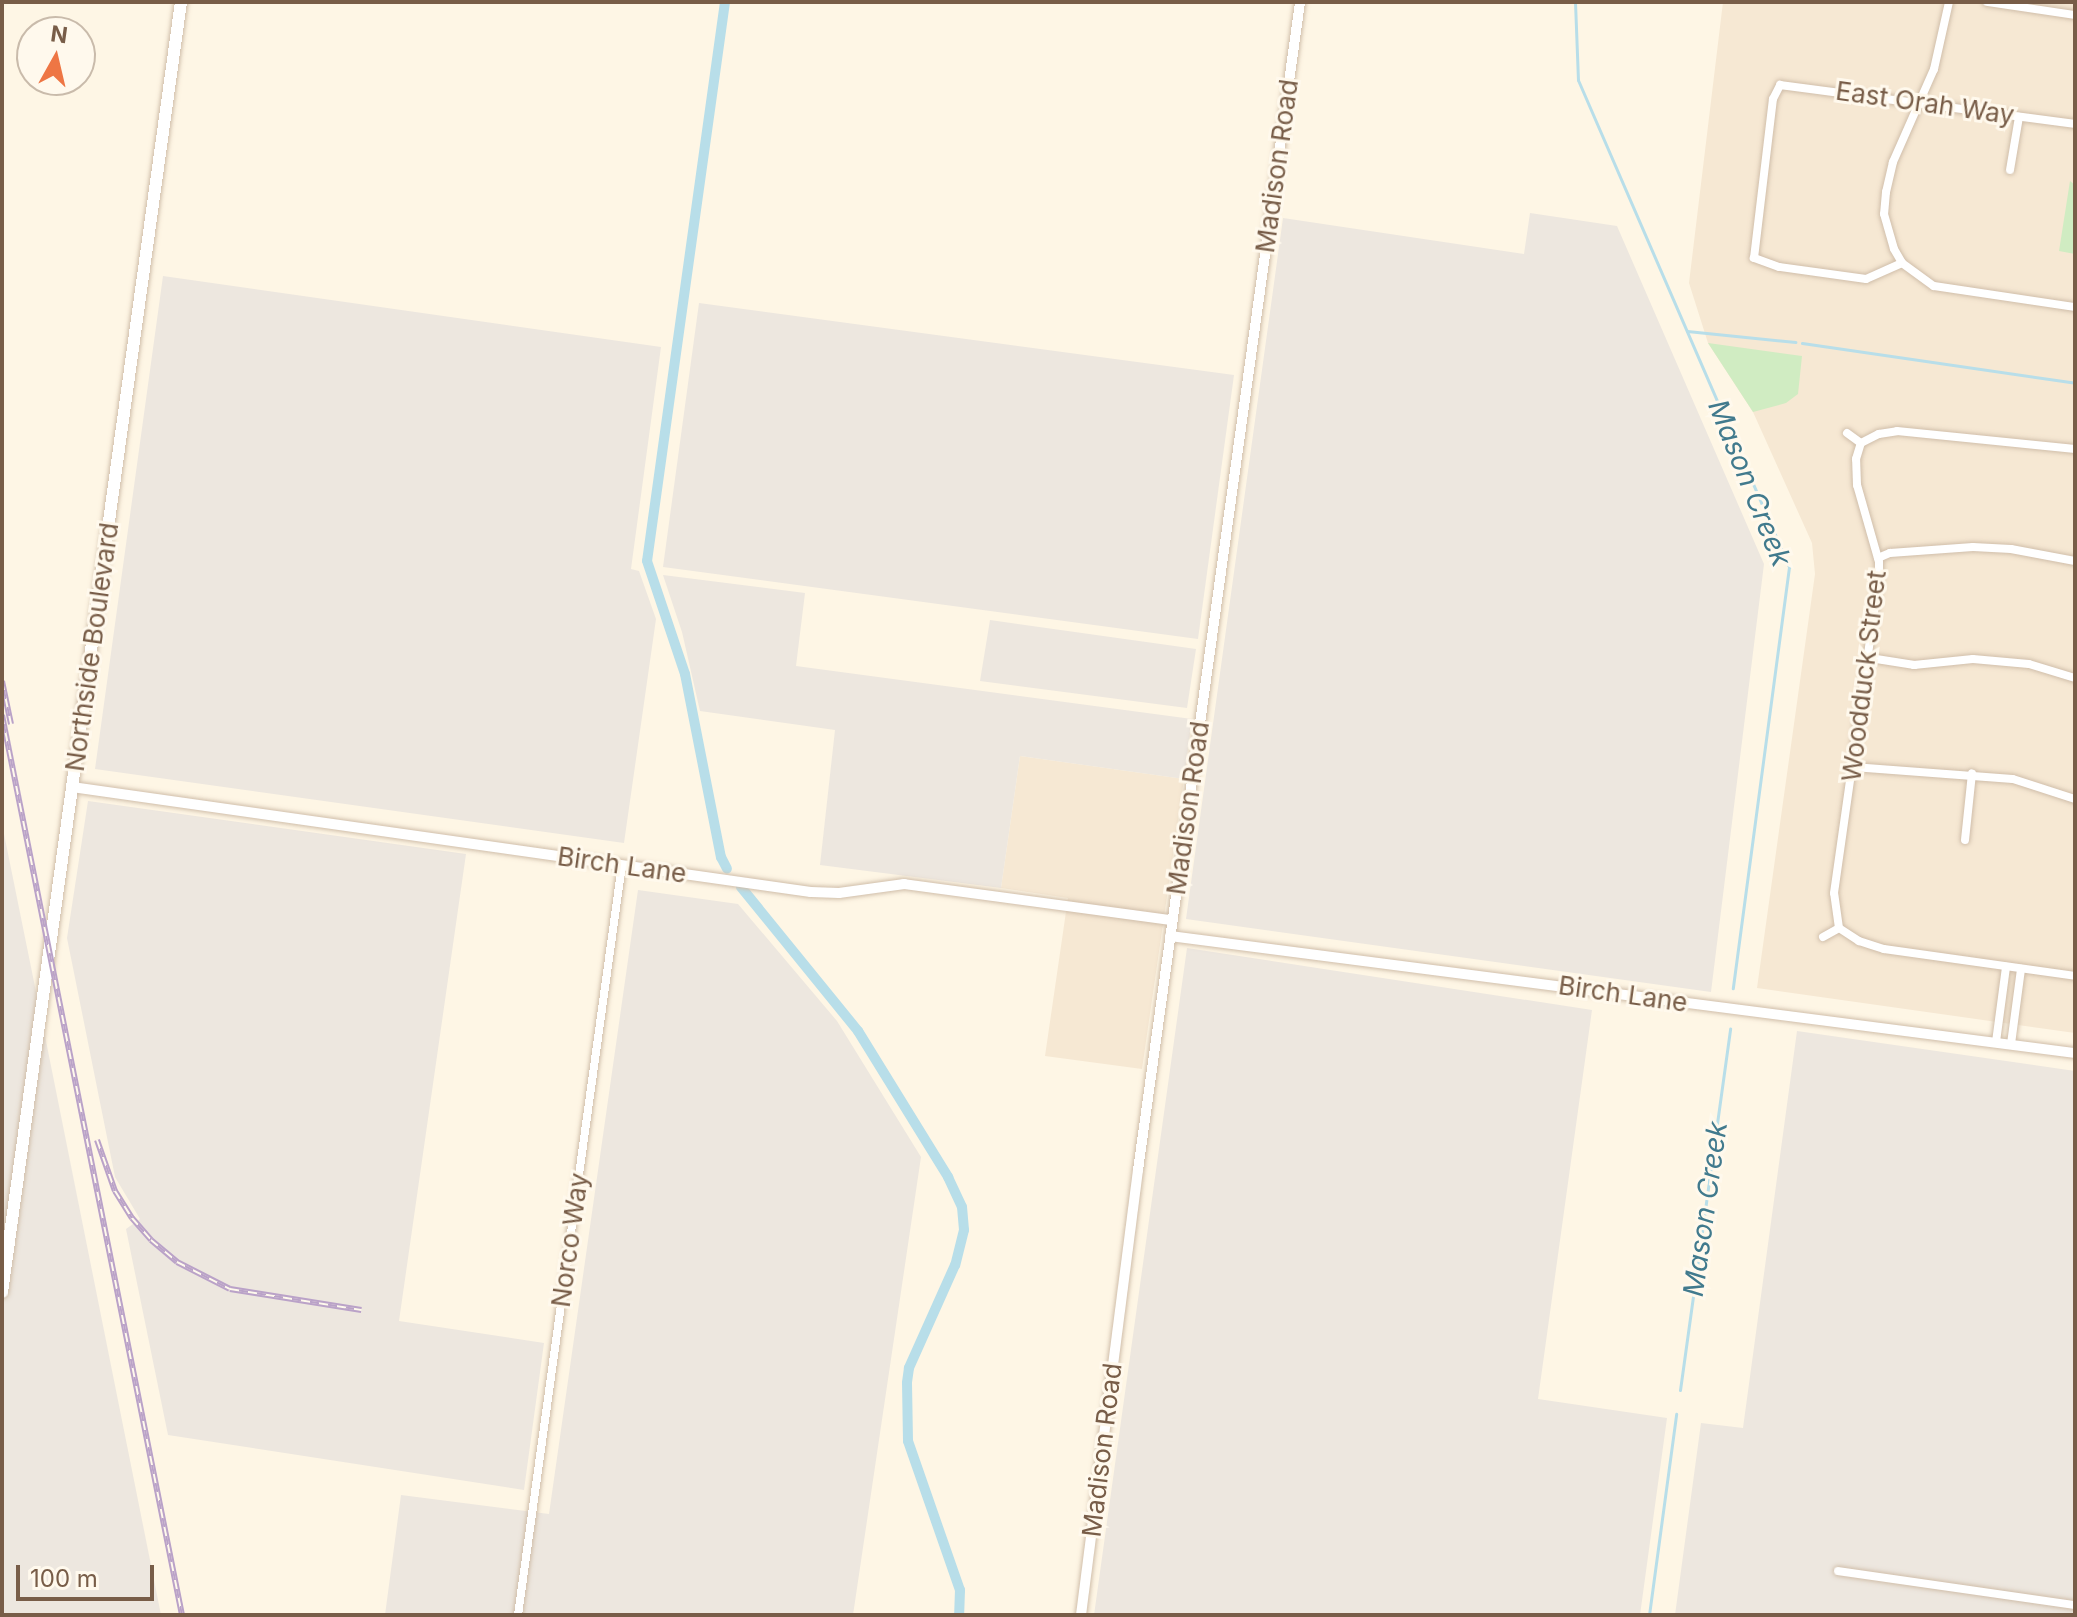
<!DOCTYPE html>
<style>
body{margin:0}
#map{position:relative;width:2077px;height:1617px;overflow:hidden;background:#fef6e5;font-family:Inter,sans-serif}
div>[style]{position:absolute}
.residential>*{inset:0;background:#f6e8d3}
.industrial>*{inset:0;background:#ede7df}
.green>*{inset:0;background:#d0ecc2}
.stream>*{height:3px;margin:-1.5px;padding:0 1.5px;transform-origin:1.5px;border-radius:1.5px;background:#b8dee9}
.canal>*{height:10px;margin:-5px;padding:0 5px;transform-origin:5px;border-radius:5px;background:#b8dee9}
.roads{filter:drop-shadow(0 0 2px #d0beaa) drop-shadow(0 0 2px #d0beaa)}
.minor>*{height:8px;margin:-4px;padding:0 4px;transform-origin:4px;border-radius:4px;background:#fff}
.tertiary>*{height:10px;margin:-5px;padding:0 5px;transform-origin:5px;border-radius:5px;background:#fff}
.secondary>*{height:12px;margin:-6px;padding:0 6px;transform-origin:6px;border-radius:6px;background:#fff}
.rail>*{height:6px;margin-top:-3px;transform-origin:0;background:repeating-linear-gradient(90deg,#fff9ed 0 9px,#baa2c8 0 18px);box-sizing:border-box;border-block:2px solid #baa2c8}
span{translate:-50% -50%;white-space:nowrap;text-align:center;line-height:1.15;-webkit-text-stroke:6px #fff9ed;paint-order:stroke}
.street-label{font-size:26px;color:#785d48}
.water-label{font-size:28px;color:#417a8d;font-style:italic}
.frame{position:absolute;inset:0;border:4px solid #785d48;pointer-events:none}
.north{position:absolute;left:16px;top:16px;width:80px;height:80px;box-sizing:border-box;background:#fff9ed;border:2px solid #c9bbab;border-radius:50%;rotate:8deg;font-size:22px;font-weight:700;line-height:32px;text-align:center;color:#785d48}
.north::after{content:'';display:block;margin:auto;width:28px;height:36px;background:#ee7644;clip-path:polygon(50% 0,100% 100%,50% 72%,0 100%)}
.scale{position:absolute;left:16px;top:1565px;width:138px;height:36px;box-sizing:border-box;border:4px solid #785d48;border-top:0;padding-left:10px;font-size:24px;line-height:28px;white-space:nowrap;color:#785d48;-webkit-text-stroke:6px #fff9ed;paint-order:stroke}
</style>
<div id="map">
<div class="residential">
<div style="clip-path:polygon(1723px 2px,2075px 2px,2075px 1033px,1757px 988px,1815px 574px,1812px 543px,1753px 412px,1708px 343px,1689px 283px)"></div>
<div style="clip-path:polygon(1020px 756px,1184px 779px,1142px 1069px,1045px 1056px,1068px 898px,1001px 888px)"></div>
</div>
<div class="industrial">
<div style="clip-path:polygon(1530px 213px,1617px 226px,1764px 564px,1711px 992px,1186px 919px,1283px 218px,1524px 254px)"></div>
<div style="clip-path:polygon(163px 276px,661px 347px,631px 569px,639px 571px,656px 619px,624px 843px,95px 769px)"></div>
<div style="clip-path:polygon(699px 303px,1234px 375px,1198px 639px,663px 567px)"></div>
<div style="clip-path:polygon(663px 575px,805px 593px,796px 666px,1192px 719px,1184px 779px,1020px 756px,1001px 888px,820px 865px,835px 730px,700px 711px,682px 632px)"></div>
<div style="clip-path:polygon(990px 620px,1196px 649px,1187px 708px,980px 681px)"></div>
<div style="clip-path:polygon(88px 801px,466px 854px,399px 1321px,544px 1343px,524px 1490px,168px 1435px,126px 1229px,140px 1219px,115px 1177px,67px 938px)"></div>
<div style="clip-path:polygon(2px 824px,48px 1051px,161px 1615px,2px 1615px)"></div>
<div style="clip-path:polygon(638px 890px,738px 904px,837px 1021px,921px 1157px,853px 1615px,385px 1615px,401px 1495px,549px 1514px)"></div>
<div style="clip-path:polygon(1187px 948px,1592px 1010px,1538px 1399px,1667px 1418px,1640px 1615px,1094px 1615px)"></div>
<div style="clip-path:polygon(1797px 1031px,2075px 1071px,2075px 1615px,1675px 1615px,1701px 1423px,1743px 1428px)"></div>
</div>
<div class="green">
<div style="clip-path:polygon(2070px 181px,2075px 185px,2075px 254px,2059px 251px)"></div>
<div style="clip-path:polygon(1708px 343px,1802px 356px,1798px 394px,1786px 403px,1753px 412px)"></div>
</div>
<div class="stream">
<div style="left:1575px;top:2px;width:78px;rotate:87.8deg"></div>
<div style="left:1578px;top:80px;width:531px;rotate:66.57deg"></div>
<div style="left:1789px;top:567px;width:425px;rotate:97.6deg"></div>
<div style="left:1687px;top:331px;width:109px;rotate:5.8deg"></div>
<div style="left:1802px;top:343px;width:276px;rotate:8.3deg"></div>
<div style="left:1680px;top:1390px;width:365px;rotate:-82.1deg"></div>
<div style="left:1649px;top:1615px;width:203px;rotate:-82.3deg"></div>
</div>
<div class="canal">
<div style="left:725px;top:2px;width:564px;rotate:97.94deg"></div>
<div style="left:647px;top:561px;width:119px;rotate:71.4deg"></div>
<div style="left:685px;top:674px;width:187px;rotate:78.9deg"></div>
<div style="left:721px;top:857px;width:13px;rotate:63deg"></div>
<div style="left:741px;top:887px;width:186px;rotate:50.9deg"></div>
<div style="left:858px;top:1031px;width:172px;rotate:58.3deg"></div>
<div style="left:948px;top:1177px;width:33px;rotate:65deg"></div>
<div style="left:962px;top:1207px;width:23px;rotate:85deg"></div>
<div style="left:964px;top:1230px;width:36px;rotate:104deg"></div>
<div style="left:955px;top:1265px;width:113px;rotate:114.1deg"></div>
<div style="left:909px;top:1368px;width:15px;rotate:98deg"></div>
<div style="left:907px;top:1383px;width:58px;rotate:89deg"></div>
<div style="left:908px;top:1441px;width:158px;rotate:70.8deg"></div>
<div style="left:960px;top:1590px;width:25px;rotate:92deg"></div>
</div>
<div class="roads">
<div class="minor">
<div style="left:1949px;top:2px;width:69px;rotate:102.6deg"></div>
<div style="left:1934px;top:69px;width:102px;rotate:113.8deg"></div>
<div style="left:1893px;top:162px;width:31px;rotate:103deg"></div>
<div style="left:1886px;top:192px;width:22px;rotate:95deg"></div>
<div style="left:1884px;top:214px;width:36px;rotate:74deg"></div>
<div style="left:1894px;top:249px;width:16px;rotate:60deg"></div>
<div style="left:1902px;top:263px;width:39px;rotate:36deg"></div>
<div style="left:1934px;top:286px;width:143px;rotate:8.5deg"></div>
<div style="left:1987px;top:2px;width:89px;rotate:8.4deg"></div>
<div style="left:2010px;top:170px;width:54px;rotate:-80.4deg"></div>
<div style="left:1902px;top:263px;width:39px;rotate:156deg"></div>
<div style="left:1866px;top:279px;width:88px;rotate:-172.1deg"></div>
<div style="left:1779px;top:267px;width:27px;rotate:-160deg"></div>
<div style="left:1754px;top:258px;width:160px;rotate:-83.2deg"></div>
<div style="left:1773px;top:99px;width:16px;rotate:-63deg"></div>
<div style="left:1780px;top:85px;width:298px;rotate:7.5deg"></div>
<div style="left:1847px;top:433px;width:17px;rotate:36deg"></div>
<div style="left:1861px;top:443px;width:20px;rotate:-27deg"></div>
<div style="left:1879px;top:434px;width:18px;rotate:-9deg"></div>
<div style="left:1897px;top:431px;width:179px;rotate:5.8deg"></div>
<div style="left:1878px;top:558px;width:13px;rotate:-23deg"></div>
<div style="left:1890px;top:553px;width:83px;rotate:-4.1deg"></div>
<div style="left:1973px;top:547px;width:38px;rotate:3deg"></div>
<div style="left:2011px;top:549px;width:65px;rotate:10.6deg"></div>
<div style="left:1870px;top:658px;width:45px;rotate:9deg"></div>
<div style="left:1914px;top:665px;width:59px;rotate:-5.8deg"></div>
<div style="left:1973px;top:659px;width:56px;rotate:5.1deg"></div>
<div style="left:2029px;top:664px;width:48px;rotate:16.9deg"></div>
<div style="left:1853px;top:767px;width:160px;rotate:4.3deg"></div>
<div style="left:2013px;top:779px;width:65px;rotate:17.9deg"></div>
<div style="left:1965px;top:840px;width:67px;rotate:-84deg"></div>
<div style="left:1839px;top:928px;width:35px;rotate:-98deg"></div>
<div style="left:1834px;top:893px;width:321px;rotate:-81.9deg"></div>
<div style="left:1879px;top:575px;width:13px;rotate:-90deg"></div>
<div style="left:1879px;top:562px;width:80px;rotate:-105.9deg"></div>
<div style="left:1857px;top:485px;width:26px;rotate:-92deg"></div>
<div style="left:1856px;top:459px;width:17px;rotate:-73deg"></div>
<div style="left:1839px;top:928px;width:24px;rotate:33deg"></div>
<div style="left:1859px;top:941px;width:26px;rotate:18deg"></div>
<div style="left:1884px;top:949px;width:193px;rotate:8deg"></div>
<div style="left:1823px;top:937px;width:18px;rotate:-29deg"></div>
<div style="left:1996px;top:1042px;width:76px;rotate:-82.4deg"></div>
<div style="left:2011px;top:1044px;width:76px;rotate:-82.4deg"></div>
<div style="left:1838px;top:1571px;width:239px;rotate:8.2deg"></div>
<div style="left:518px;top:1615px;width:757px;rotate:-82.11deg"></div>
</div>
<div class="tertiary">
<div style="left:72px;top:787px;width:746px;rotate:8.09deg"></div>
<div style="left:811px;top:892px;width:28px;rotate:2deg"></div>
<div style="left:839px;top:893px;width:66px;rotate:-7.9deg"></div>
<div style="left:904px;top:884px;width:270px;rotate:7.7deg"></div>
<div style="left:1170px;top:936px;width:913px;rotate:7.37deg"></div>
<div style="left:1081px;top:1615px;width:449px;rotate:-82.7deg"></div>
<div style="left:1138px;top:1170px;width:1179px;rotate:-82.1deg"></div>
</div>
<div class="secondary">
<div style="left:2px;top:1292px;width:1302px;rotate:-82.1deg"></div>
</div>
</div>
<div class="rail">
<div style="left:2px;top:681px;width:44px;rotate:78.2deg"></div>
<div style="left:2px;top:715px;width:918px;rotate:78.69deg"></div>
<div style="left:97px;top:1140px;width:54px;rotate:70.6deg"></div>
<div style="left:115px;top:1191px;width:32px;rotate:58deg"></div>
<div style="left:132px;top:1218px;width:29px;rotate:49deg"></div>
<div style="left:151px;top:1240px;width:34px;rotate:40deg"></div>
<div style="left:177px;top:1262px;width:59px;rotate:27deg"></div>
<div style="left:230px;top:1289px;width:133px;rotate:9.1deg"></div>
</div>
<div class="street-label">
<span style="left:1925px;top:103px;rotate:8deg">East Orah Way</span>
<span style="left:1277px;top:166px;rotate:-82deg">Madison Road</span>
<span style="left:92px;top:647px;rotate:-82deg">Northside Boulevard</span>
<span style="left:1864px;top:676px;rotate:-83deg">Woodduck Street</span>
<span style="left:1188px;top:808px;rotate:-82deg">Madison Road</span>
<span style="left:622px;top:865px;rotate:8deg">Birch Lane</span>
<span style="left:1623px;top:994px;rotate:8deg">Birch Lane</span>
<span style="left:570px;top:1240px;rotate:-82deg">Norco Way</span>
<span style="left:1102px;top:1450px;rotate:-83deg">Madison Road</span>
</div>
<div class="water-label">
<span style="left:1750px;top:483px;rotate:68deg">Mason Creek</span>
<span style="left:1705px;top:1209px;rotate:-82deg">Mason Creek</span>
</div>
<div class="frame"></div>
<div class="north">N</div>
<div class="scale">100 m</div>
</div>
